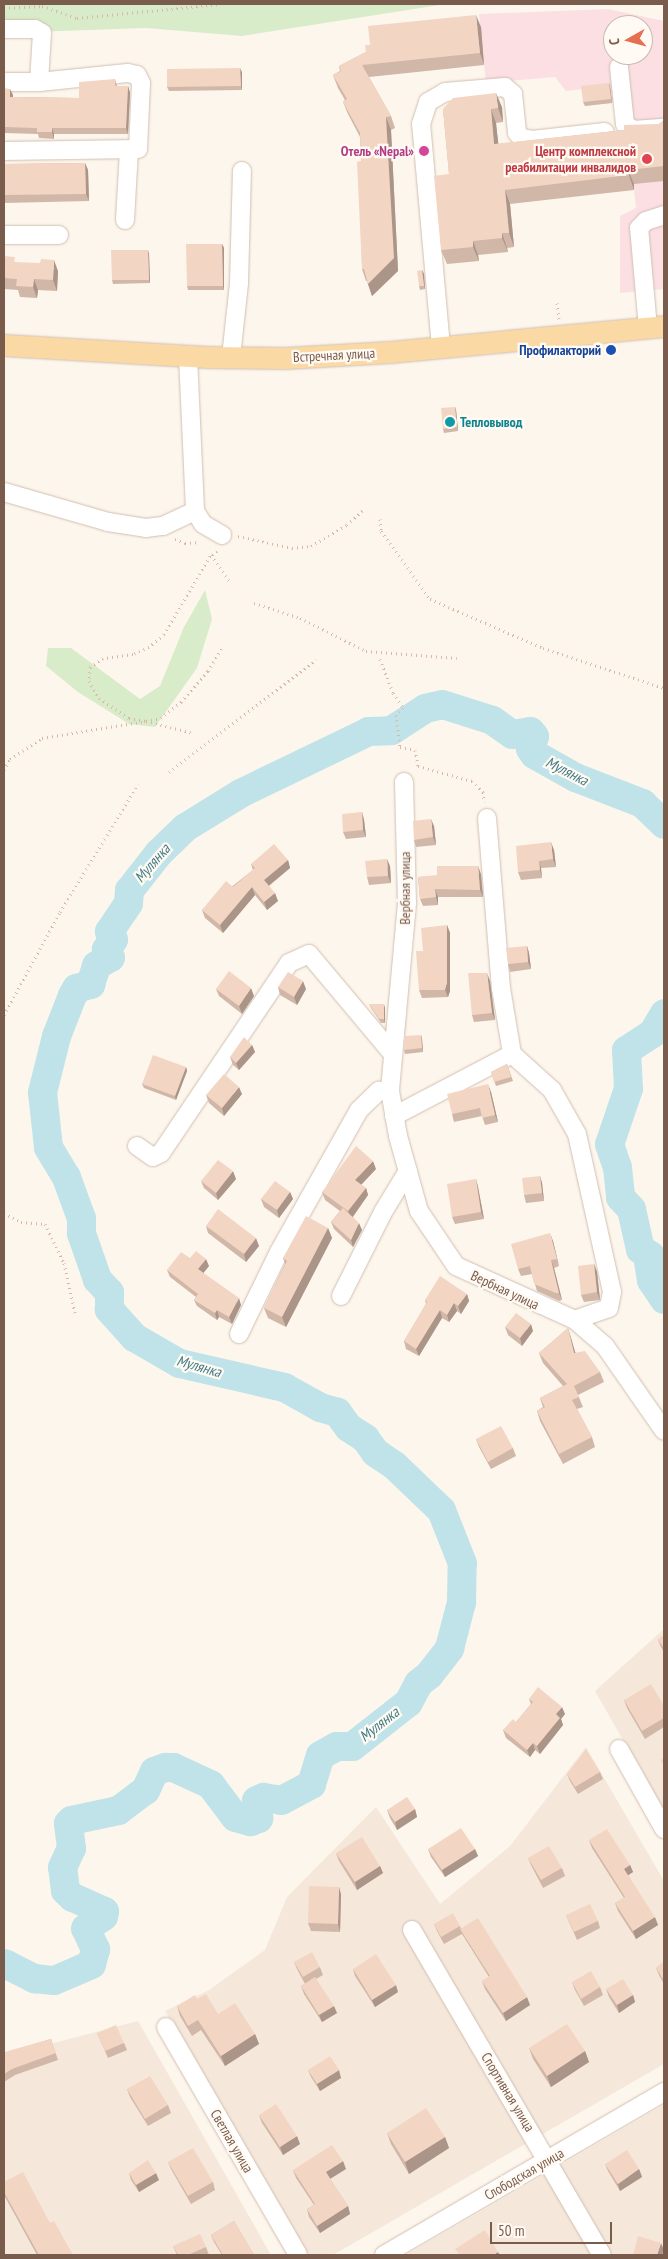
<!DOCTYPE html>
<meta charset="utf-8">
<style>
body{margin:0}
#map{position:relative;width:668px;height:2259px;overflow:hidden;background:#fdf6ec;font-family:"PT Sans Narrow",sans-serif}
div>[style]{position:absolute}
.residential>*{inset:0;background:#f5e8da}
.medical>*{inset:0;background:#fbdfe3}
.green>*{inset:0;background:#d8ecc9}
.river>*{height:29px;margin:-14.5px;padding:0 14.5px;transform-origin:14.5px;border-radius:14.5px;background:#bfe3e8}
.path>*{height:3px;margin-top:-1.5px;transform-origin:0;background:repeating-linear-gradient(90deg,#d9b8a5 0 1px,transparent 0 5px)}
.roads{filter:drop-shadow(0 0 1px #d1beb0) drop-shadow(0 0 1px #d1beb0)}
.minor>*{height:18px;margin:-9px;padding:0 9px;transform-origin:9px;border-radius:9px;background:#fff}
.major>*{height:21px;margin:-10.5px;padding:0 10.5px;transform-origin:10.5px;border-radius:10.5px;background:#fbd9a5}
.wall>*{inset:0;background:#d1b7a8}
.shaded-wall>*{inset:0;background:#aa9588}
.building>*{inset:0;background:#f3d5c3}
.dots>*{width:14px;height:14px;translate:-50% -50%;box-sizing:border-box;border:2px solid #fffaf3;border-radius:50%}
span{translate:-50% -50%;white-space:nowrap;text-align:center;line-height:1.15;-webkit-text-stroke:4.5px #fffaf3;paint-order:stroke}
.hotel-label{font-size:14px;color:#b23c85;font-weight:700}
.right{translate:-100% -50%;text-align:right}
.health-label{font-size:14px;color:#be3a42;font-weight:700}
.transit-label{font-size:14px;color:#164399;font-weight:700}
.street-label{font-size:14px;color:#7a5c4d}
.culture-label{font-size:14px;color:#0d838f;font-weight:700}
.left{translate:0 -50%;text-align:left}
.water-label{font-size:15px;color:#437c86;font-style:italic}
.frame{position:absolute;inset:0;border:5px solid #7a5c4d;pointer-events:none}
.north{position:absolute;left:603px;top:15px;width:50px;height:50px;box-sizing:border-box;background:#fffaf3;border:1px solid #cabbb1;border-radius:50%;rotate:263deg;font-size:14px;font-weight:700;line-height:20px;text-align:center;color:#7a5c4d}
.north::after{content:'';display:block;margin:auto;width:18px;height:22px;background:#e76f51;clip-path:polygon(50% 0,100% 100%,50% 72%,0 100%)}
.scale{position:absolute;left:490px;top:2222px;width:122px;height:22px;box-sizing:border-box;border:2px solid #7a5c4d;border-top:0;padding-left:6px;font-size:15px;line-height:18px;white-space:nowrap;color:#7a5c4d;-webkit-text-stroke:4px #fffaf3;paint-order:stroke}
</style>
<div id="map">
<div class="residential">
<div style="clip-path:polygon(664px 1629px,664px 1812px,595px 1691px)"></div>
<div style="clip-path:polygon(586px 1747px,664px 1881px,664px 2064px,333px 2255px,309px 2255px,165px 2011px,209px 1990px,265px 1950px,287px 1897px,376px 1807px,440px 1904px,510px 1846px)"></div>
<div style="clip-path:polygon(138px 2021px,271px 2255px,4px 2255px,4px 2056px)"></div>
<div style="clip-path:polygon(664px 2105px,664px 2255px,406px 2255px)"></div>
</div>
<div class="medical">
<div style="clip-path:polygon(evenodd,608px 9px,664px 21px,664px 289px,620px 293px,620px 216px,636px 208px,629px 144px,618px 102px,585px 106px,583px 89px,566px 91px,555px 77px,486px 83px,479px 14px,608px 9px,613px 25px,643px 25px,643px 55px,613px 55px,613px 25px)"></div>
</div>
<div class="green">
<div style="clip-path:polygon(4px 4px,446px 4px,242px 36px,146px 28px,4px 33px)"></div>
<div style="clip-path:polygon(205px 590px,212px 619px,197px 668px,155px 727px,129px 724px,78px 692px,46px 666px,48px 648px,71px 648px,140px 699px,160px 686px,184px 627px)"></div>
</div>
<div class="river">
<div style="left:664px;top:1013px;width:23px;rotate:121deg"></div>
<div style="left:652px;top:1033px;width:31px;rotate:147deg"></div>
<div style="left:626px;top:1050px;width:38px;rotate:87deg"></div>
<div style="left:628px;top:1088px;width:59px;rotate:108.7deg"></div>
<div style="left:609px;top:1144px;width:24px;rotate:71deg"></div>
<div style="left:617px;top:1167px;width:30px;rotate:84deg"></div>
<div style="left:620px;top:1197px;width:16px;rotate:47deg"></div>
<div style="left:631px;top:1209px;width:41px;rotate:77.3deg"></div>
<div style="left:640px;top:1249px;width:12px;rotate:31deg"></div>
<div style="left:650px;top:1255px;width:6px;rotate:108deg"></div>
<div style="left:648px;top:1261px;width:19px;rotate:81deg"></div>
<div style="left:651px;top:1280px;width:23px;rotate:56deg"></div>
<div style="left:4px;top:1963px;width:34px;rotate:27deg"></div>
<div style="left:34px;top:1978px;width:20px;rotate:6deg"></div>
<div style="left:54px;top:1980px;width:40px;rotate:-23.4deg"></div>
<div style="left:91px;top:1964px;width:16px;rotate:-75deg"></div>
<div style="left:95px;top:1949px;width:23px;rotate:-115deg"></div>
<div style="left:85px;top:1928px;width:22px;rotate:-34deg"></div>
<div style="left:103px;top:1916px;width:5px;rotate:-79deg"></div>
<div style="left:104px;top:1911px;width:35px;rotate:-156deg"></div>
<div style="left:72px;top:1897px;width:10px;rotate:-135deg"></div>
<div style="left:65px;top:1890px;width:23px;rotate:-97deg"></div>
<div style="left:62px;top:1867px;width:21px;rotate:-65deg"></div>
<div style="left:71px;top:1848px;width:25px;rotate:-97deg"></div>
<div style="left:68px;top:1823px;width:4px;rotate:-45deg"></div>
<div style="left:71px;top:1820px;width:48px;rotate:-12deg"></div>
<div style="left:118px;top:1810px;width:34px;rotate:-37deg"></div>
<div style="left:145px;top:1790px;width:21px;rotate:-65deg"></div>
<div style="left:154px;top:1771px;width:12px;rotate:-20deg"></div>
<div style="left:165px;top:1767px;width:8px"></div>
<div style="left:173px;top:1767px;width:41px;rotate:24.7deg"></div>
<div style="left:210px;top:1784px;width:41px;rotate:52.9deg"></div>
<div style="left:235px;top:1817px;width:16px;rotate:15deg"></div>
<div style="left:250px;top:1821px;width:9px;rotate:-21deg"></div>
<div style="left:258px;top:1818px;width:18px;rotate:-96deg"></div>
<div style="left:256px;top:1800px;width:8px;rotate:-23deg"></div>
<div style="left:263px;top:1797px;width:18px;rotate:9deg"></div>
<div style="left:281px;top:1800px;width:34px;rotate:-28deg"></div>
<div style="left:311px;top:1784px;width:30px;rotate:-73deg"></div>
<div style="left:320px;top:1755px;width:18px;rotate:-29deg"></div>
<div style="left:336px;top:1746px;width:16px"></div>
<div style="left:352px;top:1746px;width:71px;rotate:-38.2deg"></div>
<div style="left:408px;top:1702px;width:21px;rotate:-62deg"></div>
<div style="left:418px;top:1683px;width:14px;rotate:-39deg"></div>
<div style="left:429px;top:1674px;width:33px;rotate:-52deg"></div>
<div style="left:449px;top:1648px;width:48px;rotate:-75.4deg"></div>
<div style="left:461px;top:1602px;width:39px;rotate:-89deg"></div>
<div style="left:462px;top:1563px;width:57px;rotate:-111.6deg"></div>
<div style="left:441px;top:1510px;width:65px;rotate:-136.2deg"></div>
<div style="left:394px;top:1465px;width:23px;rotate:-146deg"></div>
<div style="left:375px;top:1452px;width:17px;rotate:-126deg"></div>
<div style="left:365px;top:1438px;width:20px;rotate:-147deg"></div>
<div style="left:348px;top:1427px;width:19px;rotate:-126deg"></div>
<div style="left:337px;top:1412px;width:18px;rotate:-164deg"></div>
<div style="left:320px;top:1407px;width:41px;rotate:-150.9deg"></div>
<div style="left:284px;top:1387px;width:108px;rotate:-167.1deg"></div>
<div style="left:179px;top:1363px;width:52px;rotate:-150deg"></div>
<div style="left:134px;top:1337px;width:38px;rotate:-132deg"></div>
<div style="left:109px;top:1309px;width:17px;rotate:-90deg"></div>
<div style="left:109px;top:1292px;width:18px;rotate:-133deg"></div>
<div style="left:97px;top:1279px;width:49px;rotate:-109.2deg"></div>
<div style="left:81px;top:1233px;width:15px;rotate:-90deg"></div>
<div style="left:81px;top:1218px;width:44px;rotate:-110.1deg"></div>
<div style="left:66px;top:1177px;width:35px;rotate:-121deg"></div>
<div style="left:48px;top:1147px;width:55px;rotate:-96.2deg"></div>
<div style="left:42px;top:1092px;width:58px;rotate:-76deg"></div>
<div style="left:56px;top:1036px;width:44px;rotate:-68.7deg"></div>
<div style="left:72px;top:995px;width:8px;rotate:-60deg"></div>
<div style="left:76px;top:988px;width:15px;rotate:-16deg"></div>
<div style="left:90px;top:984px;width:20px;rotate:-72deg"></div>
<div style="left:96px;top:965px;width:16px;rotate:-30deg"></div>
<div style="left:110px;top:957px;width:9px;rotate:-117deg"></div>
<div style="left:106px;top:949px;width:12px;rotate:-55deg"></div>
<div style="left:113px;top:939px;width:9px;rotate:-117deg"></div>
<div style="left:109px;top:931px;width:34px;rotate:-56deg"></div>
<div style="left:128px;top:903px;width:13px;rotate:-86deg"></div>
<div style="left:129px;top:890px;width:47px;rotate:-51.9deg"></div>
<div style="left:158px;top:853px;width:37px;rotate:-44deg"></div>
<div style="left:185px;top:827px;width:65px;rotate:-31.7deg"></div>
<div style="left:240px;top:793px;width:142px;rotate:-25.8deg"></div>
<div style="left:368px;top:731px;width:23px;rotate:-2deg"></div>
<div style="left:391px;top:730px;width:40px;rotate:-32.9deg"></div>
<div style="left:425px;top:708px;width:17px;rotate:-13deg"></div>
<div style="left:442px;top:704px;width:52px;rotate:17.7deg"></div>
<div style="left:492px;top:720px;width:24px;rotate:35deg"></div>
<div style="left:512px;top:734px;width:18px;rotate:-9deg"></div>
<div style="left:530px;top:731px;width:6px;rotate:51deg"></div>
<div style="left:534px;top:736px;width:13px;rotate:108deg"></div>
<div style="left:530px;top:748px;width:7px;rotate:56deg"></div>
<div style="left:534px;top:754px;width:47px;rotate:29.3deg"></div>
<div style="left:575px;top:777px;width:72px;rotate:21.2deg"></div>
<div style="left:642px;top:803px;width:30px;rotate:44deg"></div>
</div>
<div class="path">
<div style="left:4px;top:8px;width:38px;rotate:-3deg"></div>
<div style="left:42px;top:6px;width:37px;rotate:19deg"></div>
<div style="left:77px;top:18px;width:144px;rotate:-5.6deg"></div>
<div style="left:557px;top:303px;width:17px;rotate:83deg"></div>
<div style="left:380px;top:519px;width:12px;rotate:85deg"></div>
<div style="left:381px;top:531px;width:84px;rotate:54.2deg"></div>
<div style="left:430px;top:599px;width:123px;rotate:23.4deg"></div>
<div style="left:543px;top:648px;width:127px;rotate:18.3deg"></div>
<div style="left:238px;top:536px;width:55px;rotate:12.5deg"></div>
<div style="left:292px;top:548px;width:19px;rotate:-6deg"></div>
<div style="left:311px;top:546px;width:42px;rotate:-30.3deg"></div>
<div style="left:347px;top:525px;width:21px;rotate:-43deg"></div>
<div style="left:175px;top:539px;width:11px;rotate:22deg"></div>
<div style="left:185px;top:543px;width:15px;rotate:-4deg"></div>
<div style="left:217px;top:551px;width:9px;rotate:144deg"></div>
<div style="left:210px;top:556px;width:91px;rotate:120.5deg"></div>
<div style="left:164px;top:634px;width:20px;rotate:139deg"></div>
<div style="left:149px;top:647px;width:17px;rotate:156deg"></div>
<div style="left:133px;top:654px;width:30px;rotate:172deg"></div>
<div style="left:103px;top:658px;width:16px;rotate:145deg"></div>
<div style="left:90px;top:667px;width:14px;rotate:94deg"></div>
<div style="left:89px;top:681px;width:20px;rotate:60deg"></div>
<div style="left:99px;top:698px;width:36px;rotate:34deg"></div>
<div style="left:129px;top:718px;width:17px;rotate:10deg"></div>
<div style="left:146px;top:721px;width:15px;rotate:-11deg"></div>
<div style="left:161px;top:718px;width:26px;rotate:-39deg"></div>
<div style="left:181px;top:702px;width:41px;rotate:-48.9deg"></div>
<div style="left:208px;top:671px;width:27px;rotate:-59deg"></div>
<div style="left:211px;top:555px;width:32px;rotate:55deg"></div>
<div style="left:254px;top:603px;width:48px;rotate:18.1deg"></div>
<div style="left:300px;top:618px;width:74px;rotate:26.6deg"></div>
<div style="left:366px;top:651px;width:91px;rotate:4.4deg"></div>
<div style="left:380px;top:659px;width:36px;rotate:69deg"></div>
<div style="left:393px;top:693px;width:18px;rotate:56deg"></div>
<div style="left:403px;top:708px;width:10px;rotate:135deg"></div>
<div style="left:396px;top:715px;width:32px;rotate:83deg"></div>
<div style="left:400px;top:747px;width:15px;rotate:11deg"></div>
<div style="left:415px;top:750px;width:16px;rotate:79deg"></div>
<div style="left:418px;top:766px;width:56px;rotate:15.5deg"></div>
<div style="left:472px;top:781px;width:16px;rotate:45deg"></div>
<div style="left:483px;top:792px;width:10px;rotate:84deg"></div>
<div style="left:4px;top:770px;width:13px;rotate:-61deg"></div>
<div style="left:10px;top:759px;width:38px;rotate:-33deg"></div>
<div style="left:42px;top:738px;width:105px;rotate:-9.3deg"></div>
<div style="left:146px;top:721px;width:49px;rotate:14.3deg"></div>
<div style="left:169px;top:772px;width:185px;rotate:-37.3deg"></div>
<div style="left:4px;top:1015px;width:117px;rotate:-61.5deg"></div>
<div style="left:60px;top:912px;width:150px;rotate:-58.6deg"></div>
<div style="left:4px;top:1213px;width:19px;rotate:28deg"></div>
<div style="left:21px;top:1222px;width:24px;rotate:5deg"></div>
<div style="left:45px;top:1224px;width:43px;rotate:64deg"></div>
<div style="left:64px;top:1263px;width:51px;rotate:77.6deg"></div>
</div>
<div class="roads">
<div class="minor">
<div style="left:4px;top:29px;width:31px"></div>
<div style="left:35px;top:29px;width:8px;rotate:30deg"></div>
<div style="left:42px;top:33px;width:49px;rotate:93.5deg"></div>
<div style="left:619px;top:67px;width:57px;rotate:84deg"></div>
<div style="left:625px;top:124px;width:10px;rotate:37deg"></div>
<div style="left:633px;top:130px;width:31px;rotate:-4deg"></div>
<div style="left:4px;top:82px;width:35px"></div>
<div style="left:39px;top:82px;width:89px;rotate:-5.8deg"></div>
<div style="left:128px;top:73px;width:9px;rotate:13deg"></div>
<div style="left:137px;top:75px;width:9px;rotate:63deg"></div>
<div style="left:141px;top:83px;width:66px;rotate:92.6deg"></div>
<div style="left:138px;top:149px;width:134px;rotate:179.1deg"></div>
<div style="left:125px;top:220px;width:70px;rotate:-86.7deg"></div>
<div style="left:4px;top:235px;width:55px"></div>
<div style="left:648px;top:328px;width:100px;rotate:-95.1deg"></div>
<div style="left:639px;top:228px;width:10px;rotate:-45deg"></div>
<div style="left:646px;top:221px;width:19px;rotate:-18deg"></div>
<div style="left:441px;top:347px;width:224px;rotate:-95.1deg"></div>
<div style="left:421px;top:124px;width:23px;rotate:-72deg"></div>
<div style="left:428px;top:102px;width:20px;rotate:-30deg"></div>
<div style="left:445px;top:92px;width:60px;rotate:-4.8deg"></div>
<div style="left:505px;top:87px;width:11px;rotate:41deg"></div>
<div style="left:513px;top:94px;width:39px;rotate:84deg"></div>
<div style="left:517px;top:133px;width:7px;rotate:45deg"></div>
<div style="left:522px;top:138px;width:10px;rotate:11deg"></div>
<div style="left:532px;top:140px;width:73px;rotate:-6.3deg"></div>
<div style="left:188px;top:356px;width:155px;rotate:87.4deg"></div>
<div style="left:195px;top:511px;width:15px;rotate:58deg"></div>
<div style="left:203px;top:524px;width:22px;rotate:30deg"></div>
<div style="left:231px;top:357px;width:74px;rotate:-83.8deg"></div>
<div style="left:239px;top:283px;width:112px;rotate:-88.5deg"></div>
<div style="left:4px;top:492px;width:108px;rotate:16.1deg"></div>
<div style="left:108px;top:522px;width:38px;rotate:9deg"></div>
<div style="left:146px;top:528px;width:17px;rotate:-7deg"></div>
<div style="left:163px;top:526px;width:35px;rotate:-25deg"></div>
<div style="left:404px;top:782px;width:121px;rotate:88.6deg"></div>
<div style="left:407px;top:903px;width:189px;rotate:95.2deg"></div>
<div style="left:390px;top:1091px;width:46px;rotate:79.9deg"></div>
<div style="left:398px;top:1136px;width:78px;rotate:74.4deg"></div>
<div style="left:419px;top:1211px;width:66px;rotate:56.1deg"></div>
<div style="left:456px;top:1266px;width:131px;rotate:24.4deg"></div>
<div style="left:575px;top:1320px;width:40px;rotate:41deg"></div>
<div style="left:605px;top:1346px;width:103px;rotate:55.2deg"></div>
<div style="left:487px;top:818px;width:171px;rotate:85.3deg"></div>
<div style="left:501px;top:988px;width:67px;rotate:80.5deg"></div>
<div style="left:512px;top:1054px;width:54px;rotate:42deg"></div>
<div style="left:552px;top:1090px;width:51px;rotate:60.4deg"></div>
<div style="left:577px;top:1134px;width:162px;rotate:77.5deg"></div>
<div style="left:612px;top:1292px;width:16px;rotate:101deg"></div>
<div style="left:609px;top:1308px;width:36px;rotate:161deg"></div>
<div style="left:394px;top:1116px;width:133px;rotate:-27.7deg"></div>
<div style="left:137px;top:1146px;width:19px;rotate:35deg"></div>
<div style="left:153px;top:1157px;width:9px;rotate:-27deg"></div>
<div style="left:161px;top:1153px;width:229px;rotate:-56deg"></div>
<div style="left:289px;top:963px;width:22px;rotate:-24deg"></div>
<div style="left:309px;top:954px;width:131px;rotate:50deg"></div>
<div style="left:341px;top:1296px;width:94px;rotate:-63.4deg"></div>
<div style="left:383px;top:1212px;width:48px;rotate:-58.6deg"></div>
<div style="left:239px;top:1334px;width:91px;rotate:-64deg"></div>
<div style="left:279px;top:1252px;width:163px;rotate:-60.6deg"></div>
<div style="left:359px;top:1110px;width:28px;rotate:-44deg"></div>
<div style="left:379px;top:1091px;width:11px"></div>
<div style="left:619px;top:1749px;width:92px;rotate:60.6deg"></div>
<div style="left:412px;top:1930px;width:376px;rotate:59.7deg"></div>
<div style="left:166px;top:2027px;width:263px;rotate:59.9deg"></div>
<div style="left:384px;top:2255px;width:324px;rotate:-30.2deg"></div>
</div>
<div class="major">
<div style="left:4px;top:345px;width:204px;rotate:3.4deg"></div>
<div style="left:208px;top:357px;width:77px;rotate:0.7deg"></div>
<div style="left:285px;top:358px;width:105px;rotate:-3.3deg"></div>
<div style="left:390px;top:352px;width:275px;rotate:-5.4deg"></div>
</div>
</div>
<div class="wall">
<div style="clip-path:polygon(481px 27px,484px 65px,369px 77px,391px 116px,395px 128px,391px 130px,398px 271px,372px 296px,367px 281px,366px 281px,362px 269px,361px 161px,360px 137px,348px 114px,343px 102px,345px 100px,338px 88px,333px 75px,340px 71px,339px 66px,366px 52px)"></div>
<div style="clip-path:polygon(242px 72px,242px 90px,169px 91px,167px 87px)"></div>
<div style="clip-path:polygon(115px 79px,117px 86px,128px 86px,130px 93px,128px 134px,54px 134px,54px 139px,39px 138px,38px 134px,4px 133px,4px 88px,13px 95px,13px 97px,79px 98px)"></div>
<div style="clip-path:polygon(609px 83px,610px 86px,612px 103px,585px 106px,583px 102px)"></div>
<div style="clip-path:polygon(502px 107px,503px 122px,496px 123px,498px 144px,624px 130px,659px 124px,664px 120px,664px 181px,634px 184px,634px 190px,510px 204px,514px 247px,507px 248px,508px 252px,478px 255px,479px 261px,447px 264px,441px 250px,449px 174px,443px 109px)"></div>
<div style="clip-path:polygon(85px 163px,88px 170px,89px 201px,4px 203px,4px 164px)"></div>
<div style="clip-path:polygon(222px 244px,224px 248px,224px 290px,188px 290px,187px 286px)"></div>
<div style="clip-path:polygon(149px 253px,150px 283px,113px 284px,112px 280px)"></div>
<div style="clip-path:polygon(4px 256px,17px 263px,58px 271px,57px 291px,38px 290px,37px 298px,20px 297px,18px 290px,4px 289px)"></div>
<div style="clip-path:polygon(422px 270px,424px 274px,425px 289px,420px 290px,419px 286px)"></div>
<div style="clip-path:polygon(455px 407px,456px 410px,458px 431px,444px 433px,443px 429px)"></div>
<div style="clip-path:polygon(362px 812px,364px 820px,366px 837px,346px 839px,343px 832px)"></div>
<div style="clip-path:polygon(434px 826px,436px 845px,416px 847px,414px 840px)"></div>
<div style="clip-path:polygon(554px 850px,556px 867px,541px 868px,542px 878px,521px 880px,518px 872px)"></div>
<div style="clip-path:polygon(288px 860px,290px 868px,269px 886px,278px 901px,267px 910px,255px 895px,223px 933px,205px 918px,202px 910px,253px 870px,251px 864px)"></div>
<div style="clip-path:polygon(390px 866px,391px 883px,369px 885px,367px 877px)"></div>
<div style="clip-path:polygon(481px 874px,483px 897px,438px 897px,438px 905px,423px 906px,420px 899px,418px 877px)"></div>
<div style="clip-path:polygon(447px 925px,450px 933px,450px 991px,448px 997px,422px 998px,419px 990px,423px 951px)"></div>
<div style="clip-path:polygon(527px 946px,529px 953px,531px 969px,510px 972px,508px 964px)"></div>
<div style="clip-path:polygon(490px 981px,495px 1020px,474px 1022px,472px 1015px)"></div>
<div style="clip-path:polygon(278px 987px,306px 989px,297px 1005px,280px 995px)"></div>
<div style="clip-path:polygon(216px 989px,254px 996px,242px 1014px,219px 996px)"></div>
<div style="clip-path:polygon(369px 1004px,385px 1008px,385px 1023px,381px 1023px,371px 1008px)"></div>
<div style="clip-path:polygon(421px 1035px,422px 1039px,423px 1052px,405px 1054px,404px 1050px)"></div>
<div style="clip-path:polygon(252px 1045px,255px 1052px,239px 1070px,233px 1065px,230px 1057px)"></div>
<div style="clip-path:polygon(507px 1064px,513px 1081px,496px 1086px,491px 1072px)"></div>
<div style="clip-path:polygon(186px 1067px,187px 1071px,176px 1100px,144px 1088px,142px 1084px)"></div>
<div style="clip-path:polygon(491px 1092px,498px 1122px,485px 1125px,482px 1116px,454px 1122px,452px 1114px)"></div>
<div style="clip-path:polygon(242px 1094px,224px 1116px,209px 1103px,206px 1095px)"></div>
<div style="clip-path:polygon(376px 1169px,361px 1185px,366px 1188px,368px 1195px,353px 1217px,362px 1230px,353px 1247px,334px 1229px,331px 1222px,340px 1211px,325px 1200px,322px 1192px)"></div>
<div style="clip-path:polygon(540px 1176px,542px 1183px,544px 1201px,526px 1203px,524px 1195px)"></div>
<div style="clip-path:polygon(236px 1179px,218px 1200px,204px 1188px,201px 1181px)"></div>
<div style="clip-path:polygon(476px 1179px,478px 1187px,484px 1219px,455px 1224px,452px 1217px)"></div>
<div style="clip-path:polygon(290px 1192px,293px 1199px,279px 1218px,264px 1207px,261px 1199px)"></div>
<div style="clip-path:polygon(206px 1226px,259px 1246px,246px 1262px,208px 1233px)"></div>
<div style="clip-path:polygon(328px 1228px,332px 1238px,286px 1327px,268px 1318px,264px 1308px,285px 1264px,283px 1258px)"></div>
<div style="clip-path:polygon(553px 1241px,559px 1266px,554px 1268px,562px 1300px,559px 1301px,537px 1291px,532px 1274px,521px 1276px,518px 1269px)"></div>
<div style="clip-path:polygon(190px 1258px,209px 1266px,203px 1273px,241px 1305px,232px 1324px,219px 1317px,217px 1320px,197px 1306px,194px 1300px,196px 1297px,170px 1277px,167px 1270px)"></div>
<div style="clip-path:polygon(594px 1264px,597px 1272px,600px 1300px,584px 1302px,581px 1295px)"></div>
<div style="clip-path:polygon(467px 1294px,469px 1301px,461px 1314px,457px 1311px,449px 1322px,442px 1318px,419px 1356px,406px 1349px,404px 1341px,426px 1304px,425px 1300px)"></div>
<div style="clip-path:polygon(505px 1327px,533px 1331px,522px 1346px,508px 1335px)"></div>
<div style="clip-path:polygon(568px 1328px,571px 1338px,575px 1352px,600px 1372px,604px 1382px,578px 1395px,583px 1407px,577px 1409px,592px 1437px,595px 1447px,563px 1464px,540px 1421px,537px 1411px,543px 1407px,540px 1398px,563px 1386px,543px 1363px,539px 1353px)"></div>
<div style="clip-path:polygon(476px 1439px,513px 1448px,516px 1456px,491px 1469px,479px 1447px)"></div>
<div style="clip-path:polygon(664px 1635px,664px 1652px,661px 1647px,658px 1640px)"></div>
<div style="clip-path:polygon(529px 1699px,565px 1714px,561px 1719px,563px 1725px,540px 1754px,535px 1750px,530px 1757px,506px 1738px,503px 1730px,516px 1722px,531px 1704px)"></div>
<div style="clip-path:polygon(624px 1700px,664px 1706px,664px 1727px,645px 1739px,627px 1708px)"></div>
<div style="clip-path:polygon(600px 1772px,603px 1779px,578px 1794px,570px 1781px,567px 1774px)"></div>
<div style="clip-path:polygon(415px 1809px,417px 1817px,397px 1830px,390px 1818px,387px 1810px)"></div>
<div style="clip-path:polygon(589px 1840px,630px 1865px,633px 1872px,628px 1875px,658px 1925px,636px 1939px,618px 1911px,615px 1903px,624px 1898px,592px 1848px)"></div>
<div style="clip-path:polygon(428px 1849px,475px 1849px,478px 1856px,445px 1877px,431px 1857px)"></div>
<div style="clip-path:polygon(336px 1853px,380px 1866px,383px 1873px,357px 1890px,339px 1861px)"></div>
<div style="clip-path:polygon(528px 1858px,562px 1868px,565px 1876px,543px 1888px,531px 1865px)"></div>
<div style="clip-path:polygon(341px 1894px,340px 1932px,311px 1931px,308px 1923px)"></div>
<div style="clip-path:polygon(566px 1915px,598px 1921px,600px 1928px,577px 1940px)"></div>
<div style="clip-path:polygon(434px 1924px,460px 1926px,461px 1929px,530px 2005px,506px 2021px,485px 1989px,482px 1981px,489px 1977px,462px 1934px,444px 1944px,437px 1931px)"></div>
<div style="clip-path:polygon(294px 1962px,320px 1967px,323px 1975px,316px 1979px,337px 2013px,322px 2022px,304px 1994px,301px 1986px,305px 1984px,297px 1969px)"></div>
<div style="clip-path:polygon(664px 1962px,664px 1984px,659px 1975px,656px 1968px)"></div>
<div style="clip-path:polygon(353px 1969px,398px 1992px,375px 2007px,355px 1976px)"></div>
<div style="clip-path:polygon(572px 1982px,600px 1987px,603px 1995px,584px 2006px,575px 1990px)"></div>
<div style="clip-path:polygon(606px 1989px,633px 1995px,635px 2002px,619px 2013px,609px 1997px)"></div>
<div style="clip-path:polygon(197px 1999px,218px 2014px,255px 2034px,259px 2044px,225px 2066px,201px 2030px,192px 2036px,180px 2016px,177px 2006px)"></div>
<div style="clip-path:polygon(97px 2033px,124px 2043px,127px 2050px,108px 2058px)"></div>
<div style="clip-path:polygon(51px 2039px,58px 2060px,15px 2075px,4px 2082px,4px 2053px)"></div>
<div style="clip-path:polygon(529px 2048px,585px 2051px,589px 2062px,551px 2087px,533px 2059px)"></div>
<div style="clip-path:polygon(308px 2070px,341px 2078px,320px 2091px,311px 2077px)"></div>
<div style="clip-path:polygon(127px 2089px,168px 2105px,171px 2113px,148px 2126px,130px 2097px)"></div>
<div style="clip-path:polygon(259px 2115px,300px 2144px,283px 2155px,262px 2123px)"></div>
<div style="clip-path:polygon(387px 2133px,445px 2137px,449px 2148px,409px 2174px,391px 2144px)"></div>
<div style="clip-path:polygon(168px 2162px,213px 2182px,215px 2190px,191px 2204px,171px 2169px)"></div>
<div style="clip-path:polygon(605px 2164px,639px 2169px,642px 2177px,620px 2191px,608px 2171px)"></div>
<div style="clip-path:polygon(346px 2169px,330px 2179px,348px 2206px,350px 2214px,320px 2233px,309px 2217px,307px 2209px,314px 2205px,296px 2178px,293px 2170px)"></div>
<div style="clip-path:polygon(129px 2173px,159px 2180px,139px 2192px,131px 2180px)"></div>
<div style="clip-path:polygon(4px 2182px,50px 2223px,73px 2255px,37px 2255px,4px 2195px)"></div>
<div style="clip-path:polygon(234px 2221px,254px 2255px,222px 2255px,214px 2242px,211px 2235px)"></div>
<div style="clip-path:polygon(173px 2246px,206px 2247px,209px 2255px,177px 2255px)"></div>
</div>
<div class="shaded-wall">
<div style="clip-path:polygon(476px 15px,481px 27px,484px 65px,480px 53px)"></div>
<div style="clip-path:polygon(240px 68px,242px 72px,242px 90px,241px 86px)"></div>
<div style="clip-path:polygon(609px 83px,610px 86px,612px 103px,611px 99px)"></div>
<div style="clip-path:polygon(128px 86px,130px 93px,128px 134px,126px 128px)"></div>
<div style="clip-path:polygon(10px 89px,13px 95px,13px 103px,10px 97px)"></div>
<div style="clip-path:polygon(496px 93px,502px 107px,503px 122px,498px 108px)"></div>
<div style="clip-path:polygon(491px 109px,496px 123px,500px 158px,494px 144px)"></div>
<div style="clip-path:polygon(386px 117px,391px 130px,398px 271px,372px 296px,368px 284px)"></div>
<div style="clip-path:polygon(52px 128px,54px 134px,54px 139px,52px 132px)"></div>
<div style="clip-path:polygon(85px 163px,88px 170px,89px 201px,86px 194px)"></div>
<div style="clip-path:polygon(628px 170px,634px 184px,634px 190px,629px 175px)"></div>
<div style="clip-path:polygon(505px 190px,510px 204px,514px 247px,509px 233px)"></div>
<div style="clip-path:polygon(502px 233px,507px 248px,508px 252px,502px 238px)"></div>
<div style="clip-path:polygon(473px 241px,478px 255px,479px 261px,473px 247px)"></div>
<div style="clip-path:polygon(222px 244px,224px 248px,224px 290px,223px 286px)"></div>
<div style="clip-path:polygon(148px 250px,149px 253px,150px 283px,149px 280px)"></div>
<div style="clip-path:polygon(54px 260px,58px 271px,57px 291px,53px 280px)"></div>
<div style="clip-path:polygon(422px 270px,424px 274px,425px 289px,424px 286px)"></div>
<div style="clip-path:polygon(34px 279px,38px 290px,37px 298px,33px 287px)"></div>
<div style="clip-path:polygon(455px 407px,456px 410px,458px 431px,457px 427px)"></div>
<div style="clip-path:polygon(362px 812px,364px 820px,366px 837px,363px 830px)"></div>
<div style="clip-path:polygon(431px 819px,434px 826px,436px 845px,433px 837px)"></div>
<div style="clip-path:polygon(551px 842px,554px 850px,556px 867px,553px 859px)"></div>
<div style="clip-path:polygon(387px 859px,390px 866px,391px 883px,388px 876px)"></div>
<div style="clip-path:polygon(288px 860px,290px 868px,267px 887px,264px 880px)"></div>
<div style="clip-path:polygon(539px 861px,541px 868px,542px 878px,540px 870px)"></div>
<div style="clip-path:polygon(478px 866px,481px 874px,483px 897px,480px 890px)"></div>
<div style="clip-path:polygon(252px 887px,255px 895px,223px 933px,220px 925px)"></div>
<div style="clip-path:polygon(435px 889px,438px 897px,438px 905px,436px 897px)"></div>
<div style="clip-path:polygon(275px 893px,278px 901px,267px 910px,264px 902px)"></div>
<div style="clip-path:polygon(447px 925px,450px 933px,450px 991px,448px 997px,445px 990px)"></div>
<div style="clip-path:polygon(527px 946px,529px 953px,531px 969px,528px 962px)"></div>
<div style="clip-path:polygon(487px 973px,490px 981px,495px 1020px,492px 1013px)"></div>
<div style="clip-path:polygon(303px 981px,306px 989px,297px 1005px,294px 997px)"></div>
<div style="clip-path:polygon(251px 988px,254px 996px,242px 1014px,239px 1006px)"></div>
<div style="clip-path:polygon(384px 1004px,385px 1008px,385px 1023px,384px 1019px)"></div>
<div style="clip-path:polygon(421px 1035px,422px 1039px,423px 1052px,422px 1048px)"></div>
<div style="clip-path:polygon(252px 1045px,255px 1052px,239px 1070px,236px 1063px)"></div>
<div style="clip-path:polygon(186px 1067px,187px 1071px,176px 1100px,175px 1096px)"></div>
<div style="clip-path:polygon(488px 1084px,491px 1092px,498px 1122px,495px 1115px)"></div>
<div style="clip-path:polygon(239px 1087px,242px 1094px,224px 1116px,222px 1108px)"></div>
<div style="clip-path:polygon(373px 1161px,376px 1169px,358px 1188px,355px 1180px)"></div>
<div style="clip-path:polygon(233px 1171px,236px 1179px,218px 1200px,216px 1193px)"></div>
<div style="clip-path:polygon(540px 1176px,542px 1183px,544px 1201px,542px 1193px)"></div>
<div style="clip-path:polygon(476px 1179px,478px 1187px,484px 1219px,481px 1212px)"></div>
<div style="clip-path:polygon(366px 1188px,368px 1195px,351px 1219px,348px 1211px)"></div>
<div style="clip-path:polygon(290px 1192px,293px 1199px,279px 1218px,277px 1210px)"></div>
<div style="clip-path:polygon(359px 1223px,362px 1230px,353px 1247px,351px 1240px)"></div>
<div style="clip-path:polygon(328px 1228px,332px 1238px,286px 1327px,282px 1317px)"></div>
<div style="clip-path:polygon(550px 1233px,553px 1241px,559px 1266px,557px 1259px)"></div>
<div style="clip-path:polygon(256px 1238px,259px 1246px,246px 1262px,244px 1254px)"></div>
<div style="clip-path:polygon(206px 1259px,209px 1266px,201px 1276px,198px 1269px)"></div>
<div style="clip-path:polygon(551px 1260px,554px 1268px,562px 1300px,559px 1293px)"></div>
<div style="clip-path:polygon(594px 1264px,597px 1272px,600px 1300px,597px 1292px)"></div>
<div style="clip-path:polygon(467px 1294px,469px 1301px,461px 1314px,458px 1306px)"></div>
<div style="clip-path:polygon(239px 1298px,241px 1305px,232px 1324px,229px 1317px)"></div>
<div style="clip-path:polygon(454px 1303px,457px 1311px,449px 1322px,447px 1315px)"></div>
<div style="clip-path:polygon(217px 1310px,219px 1317px,217px 1320px,215px 1313px)"></div>
<div style="clip-path:polygon(440px 1310px,442px 1318px,419px 1356px,416px 1349px)"></div>
<div style="clip-path:polygon(531px 1324px,533px 1331px,522px 1346px,520px 1338px)"></div>
<div style="clip-path:polygon(568px 1328px,571px 1338px,578px 1362px,574px 1353px)"></div>
<div style="clip-path:polygon(562px 1707px,565px 1714px,561px 1719px,563px 1725px,540px 1754px,537px 1746px,556px 1714px)"></div>
<div style="clip-path:polygon(533px 1743px,535px 1750px,530px 1757px,527px 1750px)"></div>
<div style="clip-path:polygon(415px 1809px,417px 1817px,397px 1830px,395px 1822px)"></div>
<div style="clip-path:polygon(475px 1849px,478px 1856px,445px 1877px,442px 1870px)"></div>
<div style="clip-path:polygon(630px 1865px,633px 1872px,627px 1876px,624px 1869px)"></div>
<div style="clip-path:polygon(380px 1866px,383px 1873px,357px 1890px,355px 1882px)"></div>
<div style="clip-path:polygon(339px 1887px,341px 1894px,340px 1932px,338px 1924px)"></div>
<div style="clip-path:polygon(655px 1917px,658px 1925px,636px 1939px,633px 1931px)"></div>
<div style="clip-path:polygon(396px 1985px,398px 1992px,375px 2007px,372px 2000px)"></div>
<div style="clip-path:polygon(633px 1995px,635px 2002px,619px 2013px,617px 2005px)"></div>
<div style="clip-path:polygon(527px 1997px,530px 2005px,506px 2021px,503px 2013px)"></div>
<div style="clip-path:polygon(334px 2006px,337px 2013px,322px 2022px,319px 2015px)"></div>
<div style="clip-path:polygon(255px 2034px,259px 2044px,225px 2066px,221px 2056px)"></div>
<div style="clip-path:polygon(585px 2051px,589px 2062px,551px 2087px,547px 2076px)"></div>
<div style="clip-path:polygon(339px 2070px,341px 2078px,320px 2091px,317px 2084px)"></div>
<div style="clip-path:polygon(297px 2136px,300px 2144px,283px 2155px,280px 2147px)"></div>
<div style="clip-path:polygon(445px 2137px,449px 2148px,409px 2174px,405px 2162px)"></div>
<div style="clip-path:polygon(343px 2161px,346px 2169px,328px 2180px,326px 2172px)"></div>
<div style="clip-path:polygon(639px 2169px,642px 2177px,620px 2191px,618px 2184px)"></div>
<div style="clip-path:polygon(156px 2173px,159px 2180px,139px 2192px,136px 2185px)"></div>
<div style="clip-path:polygon(348px 2206px,350px 2214px,320px 2233px,317px 2226px)"></div>
<div style="clip-path:polygon(661px 2243px,664px 2250px,662px 2255px,657px 2255px)"></div>
<div style="clip-path:polygon(498px 2252px,500px 2255px,493px 2255px)"></div>
</div>
<div class="building">
<div style="clip-path:polygon(476px 15px,480px 53px,362px 65px,391px 116px,386px 117px,394px 258px,368px 284px,364px 269px,362px 269px,357px 162px,361px 161px,360px 133px,343px 102px,347px 99px,333px 75px,341px 71px,339px 66px,366px 52px,365px 45px,370px 45px,368px 26px)"></div>
<div style="clip-path:polygon(240px 68px,241px 86px,167px 87px,167px 69px)"></div>
<div style="clip-path:polygon(115px 79px,115px 86px,128px 86px,126px 128px,52px 128px,52px 132px,37px 132px,37px 128px,4px 127px,4px 88px,10px 89px,10px 97px,79px 98px,79px 82px)"></div>
<div style="clip-path:polygon(609px 83px,611px 99px,583px 102px,581px 86px)"></div>
<div style="clip-path:polygon(496px 93px,498px 108px,491px 109px,494px 144px,624px 130px,624px 125px,659px 124px,664px 120px,664px 166px,628px 170px,629px 175px,505px 190px,509px 233px,502px 233px,502px 238px,473px 241px,473px 247px,441px 250px,434px 176px,449px 174px,443px 109px,453px 98px)"></div>
<div style="clip-path:polygon(85px 163px,86px 194px,4px 195px,4px 164px)"></div>
<div style="clip-path:polygon(186px 244px,222px 244px,223px 286px,187px 286px)"></div>
<div style="clip-path:polygon(111px 250px,148px 250px,149px 280px,112px 280px)"></div>
<div style="clip-path:polygon(4px 256px,15px 257px,14px 262px,40px 263px,41px 259px,54px 260px,53px 280px,34px 279px,33px 287px,16px 286px,17px 279px,4px 278px)"></div>
<div style="clip-path:polygon(422px 270px,424px 286px,419px 286px,417px 271px)"></div>
<div style="clip-path:polygon(455px 407px,457px 427px,443px 429px,441px 408px)"></div>
<div style="clip-path:polygon(362px 812px,363px 830px,343px 832px,342px 814px)"></div>
<div style="clip-path:polygon(431px 819px,433px 837px,414px 840px,413px 821px)"></div>
<div style="clip-path:polygon(551px 842px,553px 859px,539px 861px,540px 870px,518px 872px,516px 846px)"></div>
<div style="clip-path:polygon(274px 844px,288px 860px,264px 880px,275px 893px,264px 902px,252px 887px,220px 925px,202px 910px,226px 881px,233px 887px,255px 868px,251px 864px)"></div>
<div style="clip-path:polygon(387px 859px,388px 876px,367px 877px,365px 861px)"></div>
<div style="clip-path:polygon(437px 866px,478px 866px,480px 890px,435px 889px,436px 897px,420px 899px,418px 877px,437px 875px)"></div>
<div style="clip-path:polygon(447px 925px,447px 983px,445px 990px,419px 990px,416px 951px,423px 951px,421px 928px)"></div>
<div style="clip-path:polygon(527px 946px,528px 962px,508px 964px,506px 948px)"></div>
<div style="clip-path:polygon(229px 971px,251px 988px,239px 1006px,216px 989px)"></div>
<div style="clip-path:polygon(288px 972px,303px 981px,294px 997px,278px 987px)"></div>
<div style="clip-path:polygon(468px 973px,487px 973px,492px 1013px,472px 1015px)"></div>
<div style="clip-path:polygon(369px 1004px,384px 1004px,384px 1019px,379px 1019px)"></div>
<div style="clip-path:polygon(421px 1035px,422px 1048px,404px 1050px,404px 1036px)"></div>
<div style="clip-path:polygon(244px 1037px,252px 1045px,236px 1063px,230px 1057px)"></div>
<div style="clip-path:polygon(153px 1055px,186px 1067px,175px 1096px,142px 1084px)"></div>
<div style="clip-path:polygon(507px 1064px,511px 1077px,494px 1082px,491px 1072px)"></div>
<div style="clip-path:polygon(224px 1074px,239px 1087px,222px 1108px,206px 1095px)"></div>
<div style="clip-path:polygon(488px 1084px,495px 1115px,482px 1118px,480px 1108px,452px 1114px,447px 1094px)"></div>
<div style="clip-path:polygon(356px 1146px,373px 1161px,355px 1180px,366px 1188px,348px 1211px,322px 1192px)"></div>
<div style="clip-path:polygon(218px 1160px,233px 1171px,216px 1193px,201px 1181px)"></div>
<div style="clip-path:polygon(540px 1176px,542px 1193px,524px 1195px,522px 1178px)"></div>
<div style="clip-path:polygon(476px 1179px,481px 1212px,452px 1217px,447px 1184px)"></div>
<div style="clip-path:polygon(275px 1181px,290px 1192px,277px 1210px,261px 1199px)"></div>
<div style="clip-path:polygon(343px 1208px,359px 1223px,351px 1240px,331px 1222px)"></div>
<div style="clip-path:polygon(218px 1209px,256px 1238px,244px 1254px,206px 1226px)"></div>
<div style="clip-path:polygon(306px 1216px,328px 1228px,282px 1317px,264px 1308px,287px 1261px,283px 1258px)"></div>
<div style="clip-path:polygon(550px 1233px,557px 1259px,551px 1260px,559px 1293px,556px 1293px,534px 1284px,530px 1266px,518px 1269px,511px 1244px)"></div>
<div style="clip-path:polygon(196px 1251px,206px 1259px,198px 1269px,239px 1298px,229px 1317px,217px 1310px,215px 1313px,194px 1300px,198px 1294px,167px 1270px,181px 1252px,190px 1258px)"></div>
<div style="clip-path:polygon(594px 1264px,597px 1292px,581px 1295px,578px 1266px)"></div>
<div style="clip-path:polygon(440px 1276px,467px 1294px,458px 1306px,454px 1303px,447px 1315px,440px 1310px,416px 1349px,404px 1341px,427px 1302px,425px 1300px)"></div>
<div style="clip-path:polygon(516px 1313px,531px 1324px,520px 1338px,505px 1327px)"></div>
<div style="clip-path:polygon(568px 1328px,574px 1353px,585px 1351px,600px 1372px,574px 1386px,579px 1397px,572px 1400px,592px 1437px,559px 1454px,537px 1411px,545px 1407px,540px 1398px,567px 1384px,539px 1353px)"></div>
<div style="clip-path:polygon(501px 1426px,513px 1448px,488px 1462px,476px 1439px)"></div>
<div style="clip-path:polygon(664px 1635px,664px 1648px,658px 1640px)"></div>
<div style="clip-path:polygon(651px 1684px,664px 1706px,664px 1718px,642px 1731px,624px 1700px)"></div>
<div style="clip-path:polygon(538px 1687px,562px 1707px,556px 1714px,560px 1718px,537px 1746px,533px 1743px,527px 1750px,503px 1730px,513px 1719px,516px 1722px,533px 1702px,529px 1699px)"></div>
<div style="clip-path:polygon(586px 1749px,600px 1772px,575px 1787px,567px 1774px)"></div>
<div style="clip-path:polygon(664px 1758px,664px 1766px,661px 1760px)"></div>
<div style="clip-path:polygon(407px 1797px,415px 1809px,395px 1822px,387px 1810px)"></div>
<div style="clip-path:polygon(461px 1828px,475px 1849px,442px 1870px,428px 1849px)"></div>
<div style="clip-path:polygon(607px 1829px,630px 1865px,624px 1869px,655px 1917px,633px 1931px,615px 1903px,625px 1897px,589px 1840px)"></div>
<div style="clip-path:polygon(362px 1837px,380px 1866px,355px 1882px,336px 1853px)"></div>
<div style="clip-path:polygon(549px 1846px,562px 1868px,541px 1880px,528px 1858px)"></div>
<div style="clip-path:polygon(309px 1886px,339px 1887px,338px 1924px,308px 1923px)"></div>
<div style="clip-path:polygon(590px 1904px,598px 1921px,574px 1932px,566px 1915px)"></div>
<div style="clip-path:polygon(453px 1913px,460px 1926px,441px 1937px,434px 1924px)"></div>
<div style="clip-path:polygon(478px 1918px,527px 1997px,503px 2013px,482px 1981px,490px 1976px,460px 1929px)"></div>
<div style="clip-path:polygon(312px 1952px,320px 1967px,303px 1977px,294px 1962px)"></div>
<div style="clip-path:polygon(376px 1954px,396px 1985px,372px 2000px,353px 1969px)"></div>
<div style="clip-path:polygon(664px 1962px,664px 1981px,656px 1968px)"></div>
<div style="clip-path:polygon(591px 1971px,600px 1987px,581px 1999px,572px 1982px)"></div>
<div style="clip-path:polygon(315px 1977px,334px 2006px,319px 2015px,301px 1986px)"></div>
<div style="clip-path:polygon(623px 1979px,633px 1995px,617px 2005px,606px 1989px)"></div>
<div style="clip-path:polygon(206px 1994px,218px 2014px,235px 2003px,255px 2034px,221px 2056px,198px 2020px,188px 2026px,177px 2006px,195px 1995px,197px 1999px)"></div>
<div style="clip-path:polygon(567px 2024px,585px 2051px,547px 2076px,529px 2048px)"></div>
<div style="clip-path:polygon(116px 2025px,124px 2043px,105px 2051px,97px 2033px)"></div>
<div style="clip-path:polygon(51px 2039px,56px 2053px,12px 2069px,4px 2074px,4px 2053px,8px 2051px)"></div>
<div style="clip-path:polygon(330px 2056px,339px 2070px,317px 2084px,308px 2070px)"></div>
<div style="clip-path:polygon(150px 2076px,168px 2105px,145px 2119px,127px 2089px)"></div>
<div style="clip-path:polygon(276px 2104px,297px 2136px,280px 2147px,259px 2115px)"></div>
<div style="clip-path:polygon(426px 2108px,445px 2137px,405px 2162px,387px 2133px)"></div>
<div style="clip-path:polygon(332px 2145px,343px 2161px,326px 2172px,348px 2206px,317px 2226px,307px 2209px,315px 2204px,293px 2170px)"></div>
<div style="clip-path:polygon(193px 2148px,213px 2182px,188px 2196px,168px 2162px)"></div>
<div style="clip-path:polygon(627px 2150px,639px 2169px,618px 2184px,605px 2164px)"></div>
<div style="clip-path:polygon(148px 2160px,156px 2173px,136px 2185px,129px 2173px)"></div>
<div style="clip-path:polygon(23px 2172px,50px 2223px,54px 2221px,73px 2255px,39px 2255px,4px 2192px,4px 2182px)"></div>
<div style="clip-path:polygon(234px 2221px,254px 2255px,223px 2255px,211px 2235px)"></div>
<div style="clip-path:polygon(485px 2230px,498px 2252px,493px 2255px,460px 2255px,455px 2249px)"></div>
<div style="clip-path:polygon(200px 2234px,206px 2247px,188px 2255px,178px 2255px,173px 2246px)"></div>
<div style="clip-path:polygon(638px 2236px,661px 2243px,657px 2255px,633px 2255px)"></div>
</div>
<div class="dots">
<div style="left:424px;top:151px;background:#d1479c"></div>
<div style="left:647px;top:159px;background:#e0444e"></div>
<div style="left:611px;top:350px;background:#1a4fb4"></div>
<div style="left:450px;top:422px;background:#0f9aa8"></div>
</div>
<div class="hotel-label">
<span class="right" style="left:414px;top:151px">Отель «Nepal»</span>
</div>
<div class="health-label">
<span class="right" style="left:636px;top:159px">Центр комплексной<br>реабилитации инвалидов</span>
</div>
<div class="transit-label">
<span class="right" style="left:601px;top:350px">Профилакторий</span>
</div>
<div class="street-label">
<span style="left:334px;top:355px;rotate:-3deg">Встречная улица</span>
<span style="left:405px;top:888px;rotate:-90deg">Вербная улица</span>
<span style="left:505px;top:1290px;rotate:25deg">Вербная улица</span>
<span style="left:508px;top:2092px;rotate:59deg">Спортивная улица</span>
<span style="left:232px;top:2141px;rotate:60deg">Светлая улица</span>
<span style="left:524px;top:2174px;rotate:-30deg">Слободская улица</span>
</div>
<div class="culture-label">
<span class="left" style="left:460px;top:422px">Тепловывод</span>
</div>
<div class="water-label">
<span style="left:567px;top:771px;rotate:27deg">Мулянка</span>
<span style="left:152px;top:863px;rotate:-49deg">Мулянка</span>
<span style="left:199px;top:1366px;rotate:16deg">Мулянка</span>
<span style="left:379px;top:1724px;rotate:-38deg">Мулянка</span>
</div>
<div class="frame"></div>
<div class="north">С</div>
<div class="scale">50 m</div>
</div>
